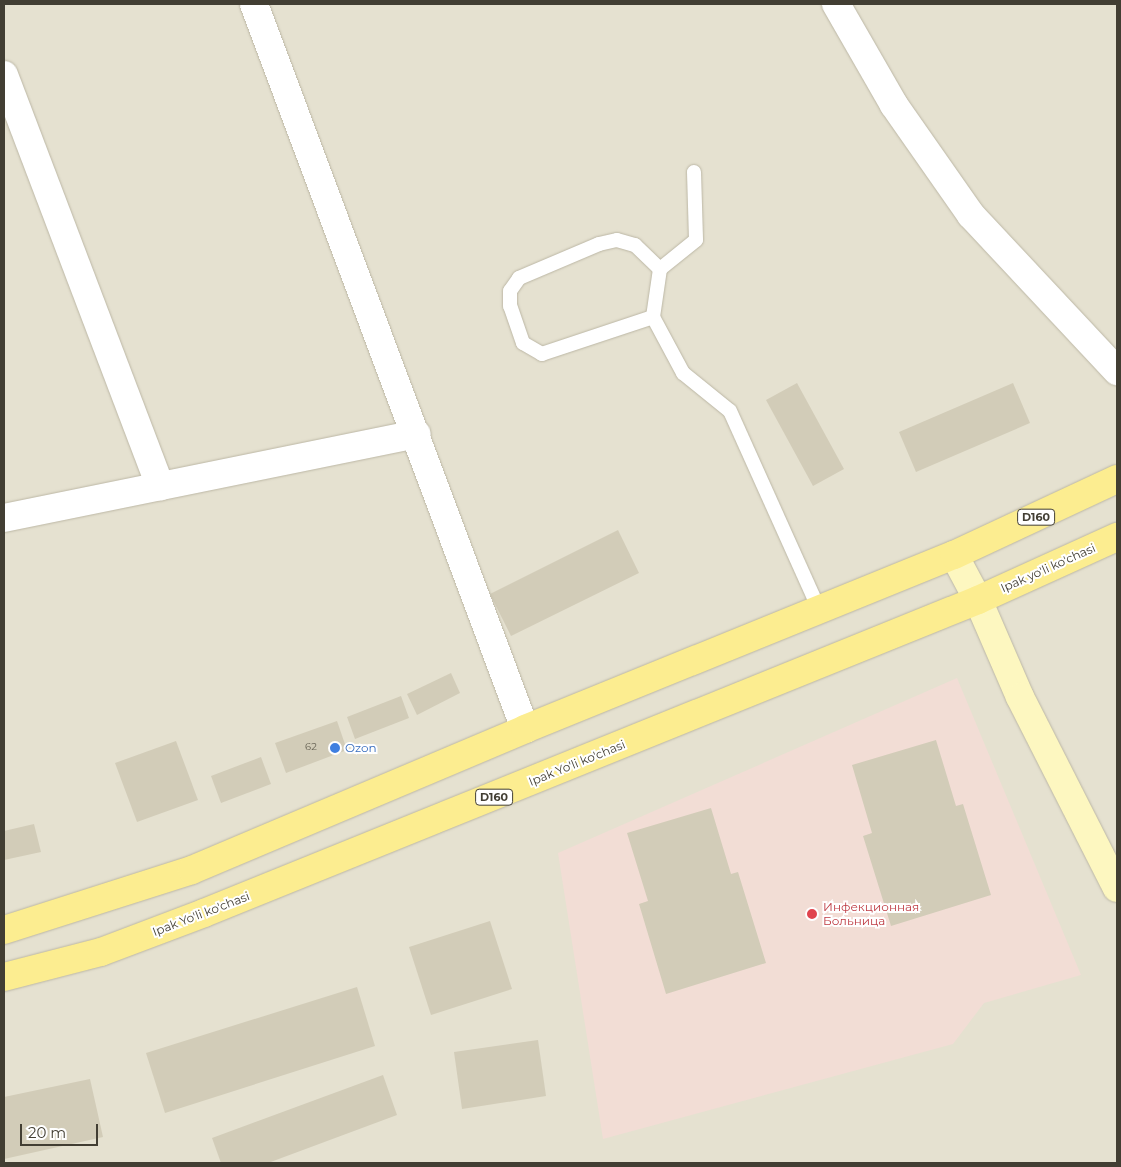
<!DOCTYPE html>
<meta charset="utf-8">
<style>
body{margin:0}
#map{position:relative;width:1121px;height:1167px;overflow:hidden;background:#f1efe2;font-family:Montserrat,sans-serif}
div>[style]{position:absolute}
.residential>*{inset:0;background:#e5e1d0}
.medical>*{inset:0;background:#f2ddd5}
.building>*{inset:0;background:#d2ccb8}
.roads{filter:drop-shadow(0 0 1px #bcb7a5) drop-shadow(0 0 1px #bcb7a5)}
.lane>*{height:14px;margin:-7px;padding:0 7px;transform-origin:7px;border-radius:7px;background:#fff}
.street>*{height:28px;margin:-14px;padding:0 14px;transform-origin:14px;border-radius:14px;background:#fff}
.secondary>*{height:28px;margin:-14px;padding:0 14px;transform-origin:14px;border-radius:14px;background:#fdf7c0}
.primary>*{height:28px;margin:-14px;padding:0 14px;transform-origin:14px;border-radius:14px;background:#fced90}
.dots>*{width:14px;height:14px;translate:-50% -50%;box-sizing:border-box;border:2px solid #fff;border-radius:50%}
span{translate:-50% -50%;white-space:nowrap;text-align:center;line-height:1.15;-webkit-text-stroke:4px #fff;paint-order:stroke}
.number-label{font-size:10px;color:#666254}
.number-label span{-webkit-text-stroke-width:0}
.shield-label span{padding:1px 4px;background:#fff;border:1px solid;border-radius:4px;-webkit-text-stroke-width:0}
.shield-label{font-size:11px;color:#423e33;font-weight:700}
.street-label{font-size:12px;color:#423e33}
.shop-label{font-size:12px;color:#366cbe}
.left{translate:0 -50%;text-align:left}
.health-label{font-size:12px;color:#be3a42}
.frame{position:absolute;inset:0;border:5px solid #423e33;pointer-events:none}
.scale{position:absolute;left:20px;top:1124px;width:78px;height:22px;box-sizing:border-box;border:2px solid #423e33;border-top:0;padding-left:6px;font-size:15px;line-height:18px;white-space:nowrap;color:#423e33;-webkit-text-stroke:4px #fff;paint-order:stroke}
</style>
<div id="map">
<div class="residential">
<div style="clip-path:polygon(4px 4px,1117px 4px,1117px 1163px,4px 1163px)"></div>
</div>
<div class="medical">
<div style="clip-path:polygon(957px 678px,1081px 975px,984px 1003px,953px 1044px,603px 1139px,558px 853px)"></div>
</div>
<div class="building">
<div style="clip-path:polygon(797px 383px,844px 469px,813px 486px,766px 400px)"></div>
<div style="clip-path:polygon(1013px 383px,1030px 423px,916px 472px,899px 432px)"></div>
<div style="clip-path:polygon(618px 530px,639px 573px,511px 636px,490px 594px)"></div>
<div style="clip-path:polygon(451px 673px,460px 693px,417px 715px,407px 694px)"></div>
<div style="clip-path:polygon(401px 696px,409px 718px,355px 739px,347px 717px)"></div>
<div style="clip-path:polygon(337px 721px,347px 750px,286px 773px,275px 743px)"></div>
<div style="clip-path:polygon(936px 740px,956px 806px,963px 804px,991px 895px,891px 926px,863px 836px,872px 833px,852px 765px)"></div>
<div style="clip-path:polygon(176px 741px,198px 800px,137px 822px,115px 763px)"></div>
<div style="clip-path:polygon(261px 757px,271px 784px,221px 803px,211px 776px)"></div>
<div style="clip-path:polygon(711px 808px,731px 874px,738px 872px,766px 963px,666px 994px,639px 904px,648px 901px,627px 833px)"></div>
<div style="clip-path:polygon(34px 824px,41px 852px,4px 860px,4px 831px)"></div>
<div style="clip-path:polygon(490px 921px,512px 989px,431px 1015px,409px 947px)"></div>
<div style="clip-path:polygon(357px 987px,375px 1046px,165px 1113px,146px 1053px)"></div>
<div style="clip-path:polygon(538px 1040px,546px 1096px,462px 1109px,454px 1052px)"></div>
<div style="clip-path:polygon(383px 1075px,397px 1115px,268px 1163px,221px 1163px,212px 1138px)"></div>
<div style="clip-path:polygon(90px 1079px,103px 1137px,4px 1159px,4px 1097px)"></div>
</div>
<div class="roads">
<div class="lane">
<div style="left:694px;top:172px;width:68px;rotate:88.3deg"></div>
<div style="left:696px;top:240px;width:46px;rotate:141.1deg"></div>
<div style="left:660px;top:269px;width:49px;rotate:98.3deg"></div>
<div style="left:653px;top:317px;width:64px;rotate:61.8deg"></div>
<div style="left:683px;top:373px;width:60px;rotate:39deg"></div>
<div style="left:730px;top:411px;width:217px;rotate:65.8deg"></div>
<div style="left:653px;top:317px;width:117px;rotate:161.6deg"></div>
<div style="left:542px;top:354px;width:22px;rotate:-150deg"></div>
<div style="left:523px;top:343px;width:39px;rotate:-109deg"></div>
<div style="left:510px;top:306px;width:15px;rotate:-90deg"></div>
<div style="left:510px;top:291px;width:16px;rotate:-55deg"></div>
<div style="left:519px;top:278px;width:87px;rotate:-23deg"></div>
<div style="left:599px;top:244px;width:18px;rotate:-13deg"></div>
<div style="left:617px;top:240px;width:19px;rotate:16deg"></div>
<div style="left:635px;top:245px;width:35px;rotate:44deg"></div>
</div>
<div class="street">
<div style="left:254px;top:4px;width:774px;rotate:69.5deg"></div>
<div style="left:836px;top:4px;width:116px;rotate:60.1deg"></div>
<div style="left:894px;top:105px;width:134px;rotate:55deg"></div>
<div style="left:971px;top:215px;width:214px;rotate:46.9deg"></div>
<div style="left:4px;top:75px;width:440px;rotate:69.2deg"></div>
<div style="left:4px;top:518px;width:421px;rotate:-11.5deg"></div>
</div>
<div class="secondary">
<div style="left:954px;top:555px;width:51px;rotate:61.9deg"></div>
<div style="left:978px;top:600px;width:106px;rotate:66.6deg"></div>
<div style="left:1020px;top:697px;width:214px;rotate:63.1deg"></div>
</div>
<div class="primary">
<div style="left:4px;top:930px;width:197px;rotate:-17.7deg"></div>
<div style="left:192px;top:870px;width:362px;rotate:-22.9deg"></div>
<div style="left:525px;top:729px;width:463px;rotate:-22.1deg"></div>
<div style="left:954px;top:555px;width:180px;rotate:-25deg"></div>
<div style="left:4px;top:977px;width:100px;rotate:-14.5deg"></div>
<div style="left:101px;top:952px;width:110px;rotate:-20.7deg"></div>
<div style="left:204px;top:913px;width:835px;rotate:-22.02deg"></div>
<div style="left:978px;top:600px;width:153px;rotate:-24.4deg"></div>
</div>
</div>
<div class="dots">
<div style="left:335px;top:748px;background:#3f7fe0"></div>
<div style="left:812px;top:914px;background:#e0444e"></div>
</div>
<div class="number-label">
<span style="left:311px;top:747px">62</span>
</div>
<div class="shield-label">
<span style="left:1036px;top:517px">D160</span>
<span style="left:494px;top:797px">D160</span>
</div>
<div class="street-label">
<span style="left:1048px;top:568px;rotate:-24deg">Ipak yo'li ko'chasi</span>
<span style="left:577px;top:763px;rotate:-22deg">Ipak Yo'li ko'chasi</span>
<span style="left:201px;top:914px;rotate:-21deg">Ipak Yo'li ko'chasi</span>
</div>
<div class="shop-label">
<span class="left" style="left:345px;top:748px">Ozon</span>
</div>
<div class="health-label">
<span class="left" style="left:823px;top:914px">Инфекционная<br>Больница</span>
</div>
<div class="frame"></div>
<div class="scale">20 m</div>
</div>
